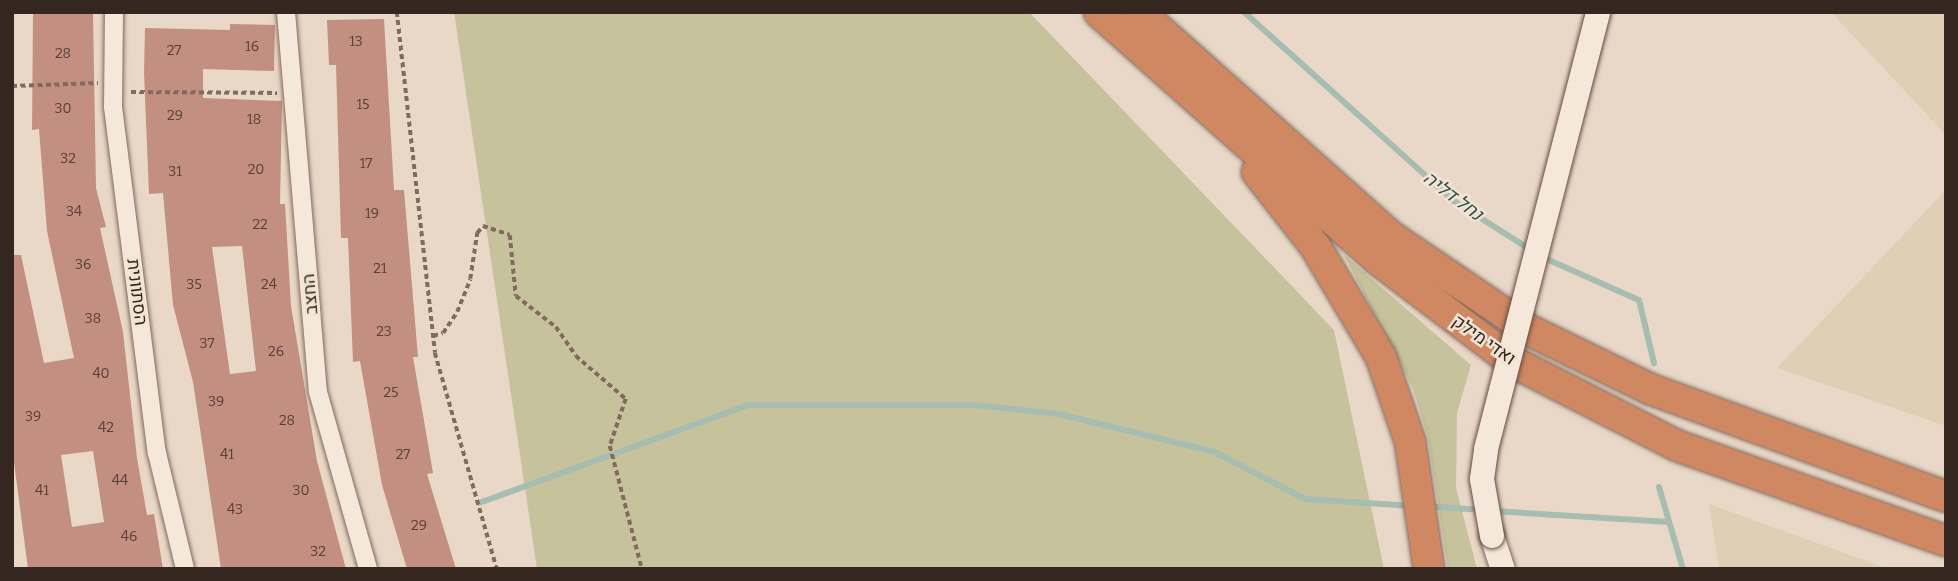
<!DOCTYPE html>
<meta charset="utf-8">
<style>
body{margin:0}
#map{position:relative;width:1958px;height:581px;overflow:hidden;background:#e9d8c7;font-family:Bitter,Heebo,serif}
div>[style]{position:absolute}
.farmland>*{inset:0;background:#decfb5}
.green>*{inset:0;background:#c6c39c}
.stream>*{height:6px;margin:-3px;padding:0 3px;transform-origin:3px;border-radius:3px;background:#a7bdb2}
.building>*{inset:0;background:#c38f81}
.path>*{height:3.5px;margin-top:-1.75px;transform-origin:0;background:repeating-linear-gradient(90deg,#836a5e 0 5px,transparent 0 8.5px)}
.roads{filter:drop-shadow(0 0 2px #836a5e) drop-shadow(0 0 2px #836a5e)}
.street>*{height:18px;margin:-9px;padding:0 9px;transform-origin:9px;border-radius:9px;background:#f5e7d9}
.secondary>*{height:24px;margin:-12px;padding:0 12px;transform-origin:12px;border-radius:12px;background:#f5e7d9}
.highway>*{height:30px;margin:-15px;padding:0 15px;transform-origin:15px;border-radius:15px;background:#cf8861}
.bridges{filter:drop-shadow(0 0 2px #654c41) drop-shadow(0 0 2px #654c41)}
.secondary-bridge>*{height:24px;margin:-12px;padding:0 12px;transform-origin:12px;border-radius:12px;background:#f5e7d9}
span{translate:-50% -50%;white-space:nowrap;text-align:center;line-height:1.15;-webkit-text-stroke:5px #f2e4d5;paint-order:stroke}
.number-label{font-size:14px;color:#584038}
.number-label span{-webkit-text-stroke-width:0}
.street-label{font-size:18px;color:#352620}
.water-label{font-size:19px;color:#31534a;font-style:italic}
.frame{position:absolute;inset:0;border:14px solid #352620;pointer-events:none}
</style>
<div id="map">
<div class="farmland">
<div style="clip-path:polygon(1831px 12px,1946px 12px,1946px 135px)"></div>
<div style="clip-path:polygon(1946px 190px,1946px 426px,1777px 368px)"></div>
<div style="clip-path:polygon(1709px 504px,1889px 569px,1719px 569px)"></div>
</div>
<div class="green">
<div style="clip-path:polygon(454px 12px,1029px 12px,1334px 330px,1384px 569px,537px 569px)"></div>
<div style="clip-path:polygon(1344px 255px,1471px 365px,1457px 413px,1456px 488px,1477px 569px,1448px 569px,1428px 437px,1413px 388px)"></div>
</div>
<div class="stream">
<div style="left:1244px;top:12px;width:283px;rotate:42deg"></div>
<div style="left:1454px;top:201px;width:91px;rotate:32.5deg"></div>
<div style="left:1540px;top:256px;width:108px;rotate:24deg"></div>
<div style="left:1639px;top:300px;width:65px;rotate:76.6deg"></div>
<div style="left:1659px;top:487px;width:85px;rotate:73.7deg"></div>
<div style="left:479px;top:503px;width:286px;rotate:-20deg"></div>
<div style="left:748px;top:405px;width:227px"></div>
<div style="left:975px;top:405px;width:84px;rotate:6.1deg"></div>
<div style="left:1059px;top:414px;width:161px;rotate:13.7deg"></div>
<div style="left:1215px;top:452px;width:102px;rotate:27.6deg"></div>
<div style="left:1305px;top:499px;width:108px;rotate:3.7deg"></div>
<div style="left:1427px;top:506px;width:55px;rotate:4.2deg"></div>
<div style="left:1493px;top:511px;width:176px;rotate:3.6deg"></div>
</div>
<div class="building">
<div style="clip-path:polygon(evenodd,33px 12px,93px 12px,96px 188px,106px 227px,100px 228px,123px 332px,137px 458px,147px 515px,154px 514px,163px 569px,28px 569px,12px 447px,12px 255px,21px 255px,44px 363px,74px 358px,47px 231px,39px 129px,32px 130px,33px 12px,93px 451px,104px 522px,72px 527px,61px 455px,93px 451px)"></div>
<div style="clip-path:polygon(384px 19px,394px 190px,404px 190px,418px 357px,413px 357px,433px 473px,427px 474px,456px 569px,407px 569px,382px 485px,360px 361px,353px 362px,348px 238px,341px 238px,336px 65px,329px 65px,327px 20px)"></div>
<div style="clip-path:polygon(evenodd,230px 24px,275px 25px,274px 71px,203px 69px,203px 98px,282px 101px,280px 204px,285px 204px,291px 306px,317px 461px,346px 569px,221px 569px,193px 382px,173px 305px,163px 193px,149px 194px,144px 72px,145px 28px,230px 30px,230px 24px,242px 246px,256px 371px,230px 374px,212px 247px,242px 246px)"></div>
</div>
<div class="path">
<div style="left:397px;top:12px;width:343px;rotate:83.6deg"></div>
<div style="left:435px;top:353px;width:225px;rotate:74deg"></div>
<div style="left:12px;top:86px;width:86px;rotate:-2deg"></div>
<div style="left:131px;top:92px;width:146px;rotate:0.4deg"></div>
<div style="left:433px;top:336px;width:10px;rotate:-17deg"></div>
<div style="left:443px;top:333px;width:25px;rotate:-56deg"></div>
<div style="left:457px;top:312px;width:35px;rotate:-68deg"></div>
<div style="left:470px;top:279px;width:47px;rotate:-81.3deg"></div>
<div style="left:477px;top:233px;width:9px;rotate:-49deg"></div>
<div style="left:483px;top:226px;width:28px;rotate:18deg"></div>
<div style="left:510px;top:235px;width:61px;rotate:84.4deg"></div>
<div style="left:516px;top:296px;width:51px;rotate:37.8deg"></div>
<div style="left:556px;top:327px;width:35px;rotate:55deg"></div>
<div style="left:576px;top:356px;width:66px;rotate:40.7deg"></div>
<div style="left:626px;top:399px;width:50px;rotate:108.8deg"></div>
<div style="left:610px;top:446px;width:127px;rotate:75.4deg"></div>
</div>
<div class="roads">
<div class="street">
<div style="left:114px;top:12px;width:95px;rotate:90.6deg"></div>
<div style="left:113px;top:107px;width:349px;rotate:82.8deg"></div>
<div style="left:157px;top:453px;width:119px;rotate:76.4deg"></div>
<div style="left:286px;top:12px;width:381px;rotate:85.2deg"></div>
<div style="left:318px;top:392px;width:184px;rotate:74.2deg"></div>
</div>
<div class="secondary">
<div style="left:1492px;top:536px;width:35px;rotate:72deg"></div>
</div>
<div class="highway">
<div style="left:1099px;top:12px;width:370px;rotate:41.6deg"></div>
<div style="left:1376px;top:258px;width:172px;rotate:37.2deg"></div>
<div style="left:1513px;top:362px;width:185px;rotate:27deg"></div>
<div style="left:1678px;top:446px;width:284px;rotate:19.5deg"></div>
<div style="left:1139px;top:12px;width:340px;rotate:41.7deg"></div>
<div style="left:1393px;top:238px;width:164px;rotate:34.1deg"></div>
<div style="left:1529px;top:330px;width:135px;rotate:26deg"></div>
<div style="left:1650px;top:389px;width:315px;rotate:20deg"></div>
<div style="left:1257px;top:172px;width:94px;rotate:51.9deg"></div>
<div style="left:1315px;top:246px;width:129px;rotate:59.3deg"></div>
<div style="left:1381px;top:357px;width:89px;rotate:71deg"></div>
<div style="left:1410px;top:441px;width:129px;rotate:81.6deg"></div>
</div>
</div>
<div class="bridges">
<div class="secondary-bridge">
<div style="left:1492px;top:536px;width:58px;rotate:-100deg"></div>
<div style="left:1482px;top:479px;width:30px;rotate:-82deg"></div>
<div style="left:1486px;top:449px;width:451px;rotate:-75.6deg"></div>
</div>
</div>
<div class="number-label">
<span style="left:356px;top:42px">13</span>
<span style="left:252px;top:47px">16</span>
<span style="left:174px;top:51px">27</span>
<span style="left:63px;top:54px">28</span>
<span style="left:363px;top:105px">15</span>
<span style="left:63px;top:109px">30</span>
<span style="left:175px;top:116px">29</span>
<span style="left:254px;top:120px">18</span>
<span style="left:68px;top:159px">32</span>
<span style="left:366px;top:164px">17</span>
<span style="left:256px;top:170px">20</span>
<span style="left:175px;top:172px">31</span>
<span style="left:74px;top:212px">34</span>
<span style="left:372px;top:214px">19</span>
<span style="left:260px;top:225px">22</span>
<span style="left:83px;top:265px">36</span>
<span style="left:380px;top:269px">21</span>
<span style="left:194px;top:285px">35</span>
<span style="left:269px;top:285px">24</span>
<span style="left:93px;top:319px">38</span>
<span style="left:384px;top:332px">23</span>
<span style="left:207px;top:344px">37</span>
<span style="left:276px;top:352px">26</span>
<span style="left:101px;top:374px">40</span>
<span style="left:391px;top:393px">25</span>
<span style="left:216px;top:402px">39</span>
<span style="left:33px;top:417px">39</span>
<span style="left:287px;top:421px">28</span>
<span style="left:106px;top:428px">42</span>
<span style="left:227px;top:455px">41</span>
<span style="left:403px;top:455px">27</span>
<span style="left:120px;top:481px">44</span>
<span style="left:42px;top:491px">41</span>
<span style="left:301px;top:491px">30</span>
<span style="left:235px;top:510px">43</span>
<span style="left:419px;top:526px">29</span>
<span style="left:129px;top:537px">46</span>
<span style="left:318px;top:552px">32</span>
</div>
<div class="street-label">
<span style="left:137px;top:292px;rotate:83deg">הסתוונית</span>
<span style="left:310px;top:294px;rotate:-95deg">החצב</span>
<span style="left:1484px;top:340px;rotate:35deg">ואדי מילק</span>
</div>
<div class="water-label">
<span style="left:1453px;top:196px;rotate:37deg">נחל דליה</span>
</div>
<div class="frame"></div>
</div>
